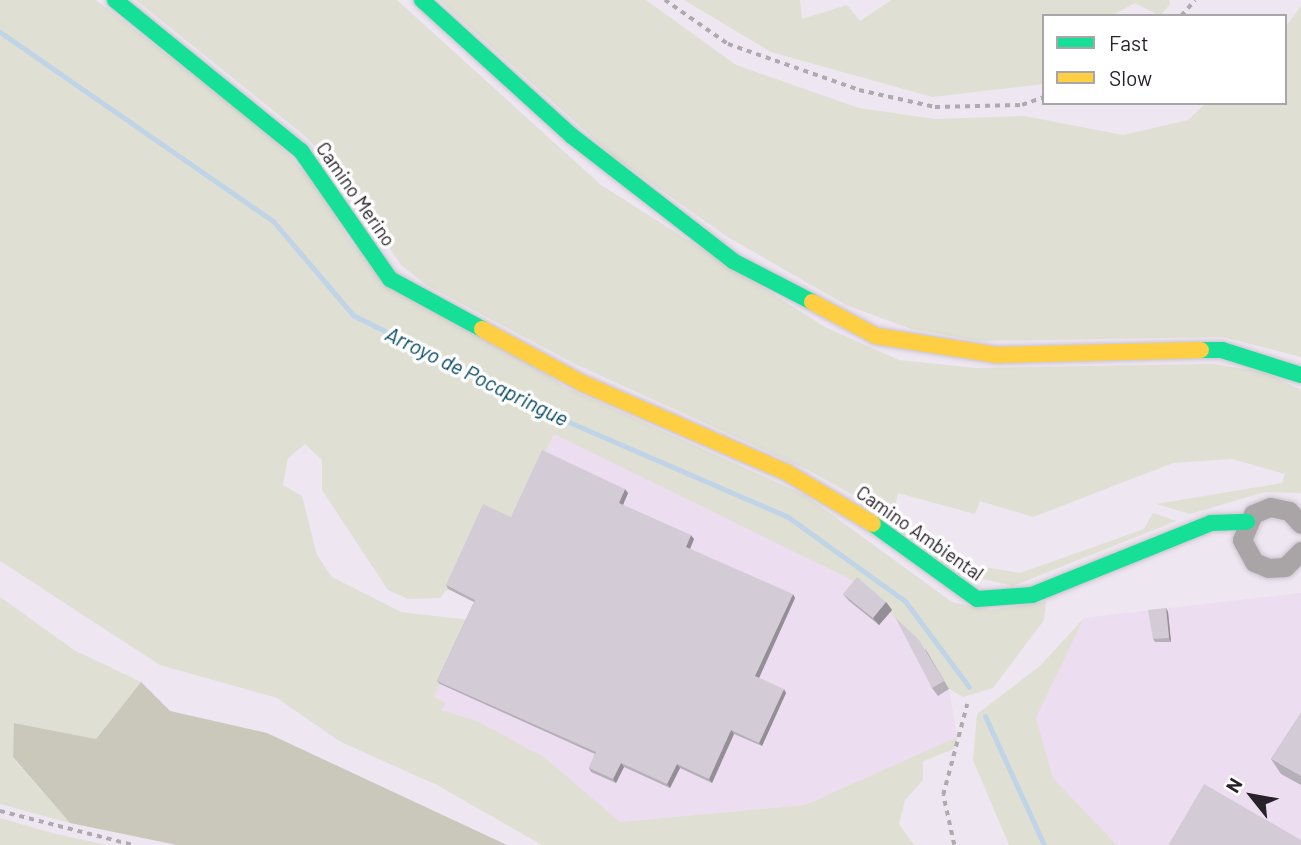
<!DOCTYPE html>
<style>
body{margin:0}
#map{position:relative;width:1301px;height:845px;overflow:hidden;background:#eee6f1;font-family:Barlow,sans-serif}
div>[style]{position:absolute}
.built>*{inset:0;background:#ecddf1}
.green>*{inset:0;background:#e0dfd3}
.forest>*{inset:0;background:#c9c8bb}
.stream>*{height:5px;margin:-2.5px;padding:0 2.5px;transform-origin:2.5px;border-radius:2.5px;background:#bfd4e6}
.path>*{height:3.5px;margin-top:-1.75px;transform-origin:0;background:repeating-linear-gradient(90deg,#afaaae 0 5px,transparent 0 10px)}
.roads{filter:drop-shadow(0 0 2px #c9c3cc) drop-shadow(0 0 2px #c9c3cc)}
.street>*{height:19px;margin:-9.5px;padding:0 9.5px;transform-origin:9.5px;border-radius:9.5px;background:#a9a5a6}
.fast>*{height:16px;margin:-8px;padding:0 8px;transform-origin:8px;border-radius:8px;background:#16e098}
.slow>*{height:16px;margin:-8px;padding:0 8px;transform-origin:8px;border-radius:8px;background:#ffcf43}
.wall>*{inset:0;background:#b5afb8}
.shaded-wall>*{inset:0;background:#948f96}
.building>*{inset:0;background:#d3ccd6}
span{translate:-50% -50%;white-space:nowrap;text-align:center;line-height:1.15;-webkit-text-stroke:7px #fff;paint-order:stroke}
.street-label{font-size:19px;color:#272129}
.water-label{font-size:21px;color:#014762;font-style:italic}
.legend{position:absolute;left:1042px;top:14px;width:245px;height:91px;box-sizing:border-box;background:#fff;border:2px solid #a9a6a9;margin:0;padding:9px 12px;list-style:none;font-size:21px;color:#272129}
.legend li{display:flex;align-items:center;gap:14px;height:35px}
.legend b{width:35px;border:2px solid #a9a6a9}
.north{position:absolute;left:1217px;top:761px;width:70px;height:70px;-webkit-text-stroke:5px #fff;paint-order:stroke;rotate:301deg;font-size:19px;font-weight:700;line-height:28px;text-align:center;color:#272129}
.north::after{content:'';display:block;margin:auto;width:24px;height:32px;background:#272129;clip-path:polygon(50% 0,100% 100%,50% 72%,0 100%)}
</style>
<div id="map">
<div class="built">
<div style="clip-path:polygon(554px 434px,863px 585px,925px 648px,949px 689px,957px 737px,805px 805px,620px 822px,592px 805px,544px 757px,477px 721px,440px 710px,434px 697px)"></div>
<div style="clip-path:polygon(1301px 593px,1301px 845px,1117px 845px,1053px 778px,1036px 718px,1084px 618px)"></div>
</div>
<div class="green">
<div style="clip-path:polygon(0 0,96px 0,267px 132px,314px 182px,352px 244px,565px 387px,805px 495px,952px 602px,990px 610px,1046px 602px,1044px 620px,993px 688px,963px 697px,949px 689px,925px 648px,862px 585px,554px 434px,514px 521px,486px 508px,448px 589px,440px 598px,408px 599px,388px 590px,322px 490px,322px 460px,305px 444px,288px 458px,283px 485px,302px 496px,317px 555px,332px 577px,401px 612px,470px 620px,434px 697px,446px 703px,441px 710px,477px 721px,544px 757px,620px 822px,805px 805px,957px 737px,954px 749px,923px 761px,923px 780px,905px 800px,899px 824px,914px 845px,542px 845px,437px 785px,341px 742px,277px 698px,160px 665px,0 561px)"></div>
<div style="clip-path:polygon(136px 0,397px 0,601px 185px,825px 327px,899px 360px,976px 368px,1213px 364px,1264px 372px,1301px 390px,1301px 493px,1265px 492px,1190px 514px,1156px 504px,1282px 483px,1285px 474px,1232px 459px,1173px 463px,1033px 517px,980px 501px,975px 514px,898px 493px,894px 511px,912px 535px,967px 564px,1020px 573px,1144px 529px,1153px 513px,1176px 521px,1013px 586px,953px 572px,862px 500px,810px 471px,575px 364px,426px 285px,401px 265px,336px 168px,305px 136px)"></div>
<div style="clip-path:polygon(439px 0,646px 0,736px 65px,859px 108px,935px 119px,1024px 116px,1123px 135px,1188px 120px,1206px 103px,1285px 103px,1285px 28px,1301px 6px,1301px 357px,1223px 337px,978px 341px,911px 329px,846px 305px,726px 236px,613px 156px)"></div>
<div style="clip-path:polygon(684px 0,800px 0,802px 19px,847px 5px,860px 21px,891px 0,1169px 0,1170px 4px,1160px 16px,1135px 3px,1111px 16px,1044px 16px,1044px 84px,932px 97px,771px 52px)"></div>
<div style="clip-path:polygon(0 597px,74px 650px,141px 682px,96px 739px,15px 723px,13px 758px,70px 823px,0 804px)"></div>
<div style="clip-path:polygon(1084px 618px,1036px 718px,1053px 778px,1117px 845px,1009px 845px,973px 760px,977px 714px,1040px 666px)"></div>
<div style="clip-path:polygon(0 818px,52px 833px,107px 845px,0 845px)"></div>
</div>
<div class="forest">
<div style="clip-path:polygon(141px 682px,170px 711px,267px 733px,507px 845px,177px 845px,70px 823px,13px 757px,14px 723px,96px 739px)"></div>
</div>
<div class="stream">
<div style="left:0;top:32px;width:332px;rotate:34.7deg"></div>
<div style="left:273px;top:221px;width:123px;rotate:49.6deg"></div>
<div style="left:353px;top:315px;width:226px;rotate:26.6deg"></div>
<div style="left:555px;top:416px;width:254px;rotate:23.4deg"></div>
<div style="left:788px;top:517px;width:144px;rotate:35.7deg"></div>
<div style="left:905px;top:601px;width:107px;rotate:53.3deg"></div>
<div style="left:985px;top:716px;width:142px;rotate:65.4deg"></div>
</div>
<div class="path">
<div style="left:665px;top:0;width:77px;rotate:34.9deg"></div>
<div style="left:728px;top:44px;width:139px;rotate:19.3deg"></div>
<div style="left:859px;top:90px;width:78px;rotate:12.6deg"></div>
<div style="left:935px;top:107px;width:87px;rotate:-1.3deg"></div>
<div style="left:1022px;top:105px;width:23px;rotate:-20deg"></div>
<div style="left:1181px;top:16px;width:21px;rotate:-49deg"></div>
<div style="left:0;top:811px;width:137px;rotate:14.3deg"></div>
<div style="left:954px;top:845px;width:51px;rotate:-102.4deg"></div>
<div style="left:943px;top:795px;width:94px;rotate:-75.2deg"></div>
</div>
<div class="roads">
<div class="street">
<div style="left:1301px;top:524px;width:18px;rotate:-133deg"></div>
<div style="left:1289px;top:511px;width:19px;rotate:-168deg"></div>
<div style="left:1270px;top:507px;width:18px;rotate:158deg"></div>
<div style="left:1253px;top:514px;width:28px;rotate:113deg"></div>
<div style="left:1242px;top:540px;width:25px;rotate:61deg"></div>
<div style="left:1254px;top:562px;width:15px;rotate:23deg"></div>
<div style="left:1268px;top:568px;width:17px;rotate:-3deg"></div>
<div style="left:1285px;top:567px;width:23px;rotate:-45deg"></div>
</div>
<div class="fast">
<div style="left:115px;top:0;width:240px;rotate:39.1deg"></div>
<div style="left:301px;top:151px;width:156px;rotate:55.2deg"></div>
<div style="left:390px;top:279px;width:105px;rotate:28.5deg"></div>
<div style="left:422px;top:0;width:202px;rotate:42.2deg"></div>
<div style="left:572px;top:136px;width:204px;rotate:37.8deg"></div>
<div style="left:733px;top:261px;width:89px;rotate:27.4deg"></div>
<div style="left:1201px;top:350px;width:21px"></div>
<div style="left:1222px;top:350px;width:83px;rotate:17.6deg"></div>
<div style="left:873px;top:524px;width:128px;rotate:35.8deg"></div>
<div style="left:977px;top:599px;width:55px;rotate:-4.2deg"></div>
<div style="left:1032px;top:595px;width:193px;rotate:-21.9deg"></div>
<div style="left:1211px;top:523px;width:36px;rotate:-2deg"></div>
</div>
<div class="slow">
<div style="left:812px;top:302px;width:72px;rotate:28deg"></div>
<div style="left:876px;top:336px;width:122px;rotate:8.9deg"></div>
<div style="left:997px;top:355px;width:204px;rotate:-1.4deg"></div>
<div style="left:482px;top:329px;width:114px;rotate:28.4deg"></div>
<div style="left:582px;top:383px;width:223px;rotate:23.6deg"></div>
<div style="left:786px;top:472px;width:101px;rotate:30.9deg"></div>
</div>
</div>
<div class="wall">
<div style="clip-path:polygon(628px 493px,623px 505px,694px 539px,690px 549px,795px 598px,759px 678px,786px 693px,762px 746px,734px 734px,712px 783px,680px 768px,670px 788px,624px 767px,616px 783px,591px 772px,589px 768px,595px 754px,440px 684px,437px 681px,474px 602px,448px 589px,446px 585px,511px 517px)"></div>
<div style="clip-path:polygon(843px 594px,886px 602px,892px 610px,879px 625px,849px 601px)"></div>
<div style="clip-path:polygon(1166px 608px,1168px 612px,1171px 642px,1155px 642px,1153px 639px)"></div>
<div style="clip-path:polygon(925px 648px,949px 689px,938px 696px,932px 688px)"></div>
<div style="clip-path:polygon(1301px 713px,1301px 785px,1281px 774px,1271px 759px)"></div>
</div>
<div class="shaded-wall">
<div style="clip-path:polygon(625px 489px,628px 493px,622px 507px,619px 503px)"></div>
<div style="clip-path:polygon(691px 535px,694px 539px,689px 551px,686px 547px)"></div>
<div style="clip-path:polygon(793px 594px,795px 598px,758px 680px,755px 676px)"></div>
<div style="clip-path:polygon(886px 602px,892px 610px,879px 625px,873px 618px)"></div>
<div style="clip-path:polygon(1166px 608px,1168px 612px,1171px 642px,1169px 638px)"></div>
<div style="clip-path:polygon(784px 689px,786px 693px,762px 746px,759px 743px)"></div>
<div style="clip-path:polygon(731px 730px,734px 734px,712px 783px,709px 779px)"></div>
<div style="clip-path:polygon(621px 763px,624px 767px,616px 783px,613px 779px)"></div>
<div style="clip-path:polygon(677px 764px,680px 768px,670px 788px,667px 784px)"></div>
</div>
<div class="building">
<div style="clip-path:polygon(542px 450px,625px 489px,619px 503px,691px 535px,686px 547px,793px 594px,755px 676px,784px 689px,759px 743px,731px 730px,709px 779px,677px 764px,667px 784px,621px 763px,613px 779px,589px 768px,596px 752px,437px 681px,475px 600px,446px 585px,483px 504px,511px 517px)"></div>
<div style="clip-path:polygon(857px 577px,886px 602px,873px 618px,843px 594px)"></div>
<div style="clip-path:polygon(1166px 608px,1169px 638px,1153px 639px,1148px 610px)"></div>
<div style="clip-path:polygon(895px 617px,919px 640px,944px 681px,932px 688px)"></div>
<div style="clip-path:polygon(1301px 713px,1301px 776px,1271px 759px)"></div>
<div style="clip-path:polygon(1204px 784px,1301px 840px,1301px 845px,1170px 845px,1169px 844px)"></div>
</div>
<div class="street-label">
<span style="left:356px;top:194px;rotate:55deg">Camino Merino</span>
<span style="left:920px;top:533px;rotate:35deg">Camino Ambiental</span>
</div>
<div class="water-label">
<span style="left:477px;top:376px;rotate:26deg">Arroyo de Pocapringue</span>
</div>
<ul class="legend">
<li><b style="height:9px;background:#16e098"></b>Fast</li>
<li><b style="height:9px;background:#ffcf43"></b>Slow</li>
</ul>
<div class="north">N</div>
</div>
